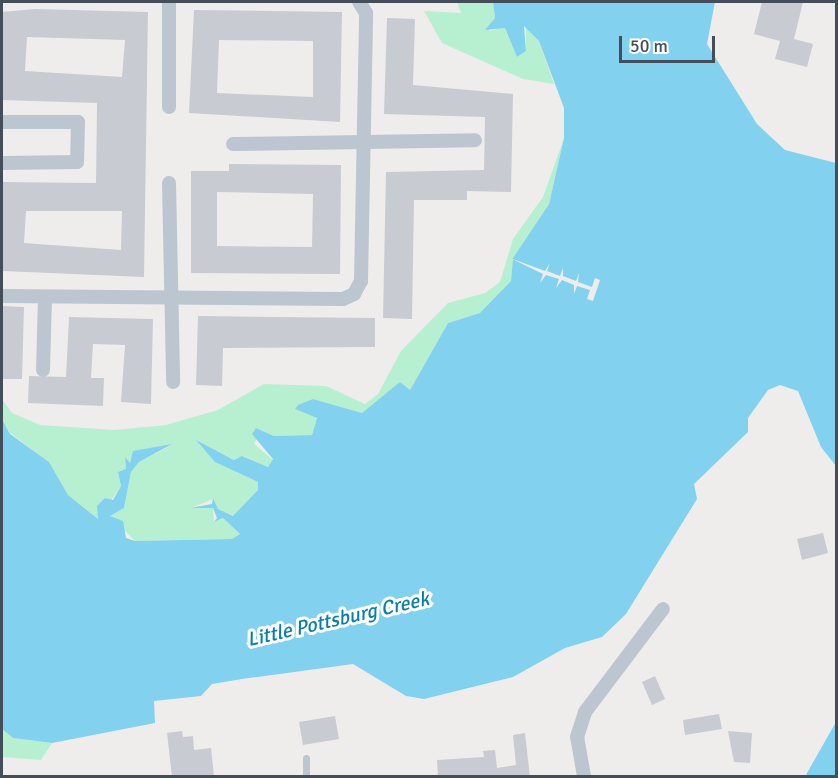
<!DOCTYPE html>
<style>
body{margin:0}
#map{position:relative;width:838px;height:778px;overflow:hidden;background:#efecec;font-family:Signika,sans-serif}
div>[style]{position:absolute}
.green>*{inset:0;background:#b7f0d0}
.water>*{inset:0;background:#82d2ef}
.pier>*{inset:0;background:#efecec}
.building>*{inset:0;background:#c9cbd2}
.lane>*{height:7px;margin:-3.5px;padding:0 3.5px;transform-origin:3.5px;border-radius:3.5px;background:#bcc6d0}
.street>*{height:14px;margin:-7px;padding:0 7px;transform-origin:7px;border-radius:7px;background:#bcc6d0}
span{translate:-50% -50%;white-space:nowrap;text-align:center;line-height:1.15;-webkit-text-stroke:6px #fff;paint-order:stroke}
.water-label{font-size:20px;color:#077faa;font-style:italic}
.frame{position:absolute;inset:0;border:3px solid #444e5a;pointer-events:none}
.scale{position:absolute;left:619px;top:36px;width:96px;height:27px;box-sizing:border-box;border:3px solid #444e5a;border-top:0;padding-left:8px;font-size:18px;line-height:21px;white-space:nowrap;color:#444e5a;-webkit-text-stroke:4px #fff;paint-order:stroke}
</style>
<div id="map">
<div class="green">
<div style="clip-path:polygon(457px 2px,493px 2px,495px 18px,489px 31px,505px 27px,517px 57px,526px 51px,526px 26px,539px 41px,554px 84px,523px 79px,442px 43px,424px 11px,461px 13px)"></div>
<div style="clip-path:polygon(564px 138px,549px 204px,513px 258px,511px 281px,481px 313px,448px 323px,410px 390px,400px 383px,362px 413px,313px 399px,296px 409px,317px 418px,312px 435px,274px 436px,261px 430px,254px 444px,273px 460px,268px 467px,243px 456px,235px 460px,197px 441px,216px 462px,258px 482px,258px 490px,234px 516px,217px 509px,213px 499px,191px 508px,213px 508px,214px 522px,223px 518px,240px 534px,232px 539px,135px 541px,110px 516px,124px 508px,131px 472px,139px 462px,172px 445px,130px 463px,125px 457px,126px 469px,118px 472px,121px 486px,98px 519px,68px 495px,49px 462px,10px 433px,2px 419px,2px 399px,12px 413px,40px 425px,115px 430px,166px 425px,218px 410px,264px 384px,326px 386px,365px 404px,378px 394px,401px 351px,448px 303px,485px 293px,500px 282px,513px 239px,543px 197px)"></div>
<div style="clip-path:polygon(2px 729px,13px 738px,52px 743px,41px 760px,2px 757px)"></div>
</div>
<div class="water">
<div style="clip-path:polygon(493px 2px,715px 2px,707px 44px,757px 124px,785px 150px,836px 163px,836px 466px,821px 447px,798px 391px,780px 385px,768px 390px,748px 418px,748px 432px,694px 484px,697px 499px,626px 614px,602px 637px,565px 648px,513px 677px,424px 699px,406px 696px,353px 664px,242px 679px,212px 684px,201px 696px,154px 701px,155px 723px,52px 743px,13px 738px,2px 729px,2px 419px,10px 434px,49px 462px,68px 495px,98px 519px,97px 506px,105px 498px,113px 500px,121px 486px,118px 472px,126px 469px,125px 457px,130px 463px,133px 451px,172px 444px,139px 462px,131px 472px,124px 508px,110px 516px,123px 521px,126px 538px,135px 541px,232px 539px,240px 534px,223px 518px,214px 522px,217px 518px,213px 508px,190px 508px,212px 504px,213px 498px,218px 509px,233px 516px,258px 490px,258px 482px,215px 462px,196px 440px,234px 460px,242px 456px,268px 467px,273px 459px,252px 434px,256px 428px,274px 436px,312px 435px,317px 418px,295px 409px,298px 405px,313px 399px,362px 413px,400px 382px,410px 390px,448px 323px,480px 313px,511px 281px,513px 258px,549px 204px,564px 138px,564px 108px,539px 41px,524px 26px,526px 51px,517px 57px,505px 28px,485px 30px,495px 18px)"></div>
<div style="clip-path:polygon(836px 722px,836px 776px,806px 776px,807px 773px)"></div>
</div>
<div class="pier">
<div style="clip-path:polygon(510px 258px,545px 271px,550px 263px,547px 271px,560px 276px,563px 268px,563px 276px,576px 281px,579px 273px,578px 282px,592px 287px,595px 278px,600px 280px,593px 301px,587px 299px,590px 290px,577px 286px,574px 294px,574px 285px,562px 280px,556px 288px,559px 279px,546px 275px,540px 283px,543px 274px)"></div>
</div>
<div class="building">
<div style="clip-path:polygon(762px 2px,803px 2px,794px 39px,813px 44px,807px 67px,775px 59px,780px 41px,754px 34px)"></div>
<div style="clip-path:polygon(evenodd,35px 9px,148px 12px,144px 277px,2px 271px,2px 182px,96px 183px,97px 103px,2px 100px,2px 12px,35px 9px,27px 37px,125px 40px,122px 77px,25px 71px,27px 37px,35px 9px,26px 211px,122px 211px,121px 250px,24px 243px,26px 211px)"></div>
<div style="clip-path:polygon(evenodd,194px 10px,342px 12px,340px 122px,189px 113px,194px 10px,219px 40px,313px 41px,313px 97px,217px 93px,219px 40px)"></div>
<div style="clip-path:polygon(387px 18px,415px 19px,413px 85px,513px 94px,511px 192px,467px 191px,467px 200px,414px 200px,412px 319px,383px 318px,386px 172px,484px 170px,485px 117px,384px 114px)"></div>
<div style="clip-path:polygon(evenodd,229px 164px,341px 165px,340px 274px,191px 273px,191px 171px,229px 171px,229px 164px,217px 192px,313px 194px,312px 247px,217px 246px,217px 192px)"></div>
<div style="clip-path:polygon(2px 306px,24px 307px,22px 379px,2px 379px)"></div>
<div style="clip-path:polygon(198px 316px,375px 318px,375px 347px,223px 348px,222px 386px,196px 385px)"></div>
<div style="clip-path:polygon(69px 317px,153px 319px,151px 404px,121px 402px,125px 345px,93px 344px,91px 378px,104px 378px,103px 406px,28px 403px,29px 376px,66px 377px)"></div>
<div style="clip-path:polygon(823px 533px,828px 553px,802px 560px,797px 539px)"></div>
<div style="clip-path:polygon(655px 676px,665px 699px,652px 705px,642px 682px)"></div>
<div style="clip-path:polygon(719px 714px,722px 729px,685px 735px,683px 720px)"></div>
<div style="clip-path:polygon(335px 716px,339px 739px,303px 745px,299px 722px)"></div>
<div style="clip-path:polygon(182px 731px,183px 737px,193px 736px,194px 750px,211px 748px,214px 777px,172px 777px,167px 733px)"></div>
<div style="clip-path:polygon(728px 731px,752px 733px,750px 763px,734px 762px)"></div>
<div style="clip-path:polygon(525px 733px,530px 777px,438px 777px,437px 760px,484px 757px,483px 751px,495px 750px,497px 768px,516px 765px,513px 735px)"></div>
</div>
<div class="lane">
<div style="left:306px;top:758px;width:18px;rotate:90deg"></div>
</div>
<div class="street">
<div style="left:169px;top:2px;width:105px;rotate:90deg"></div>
<div style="left:2px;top:122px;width:76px"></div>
<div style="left:78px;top:122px;width:40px;rotate:91.4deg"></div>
<div style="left:77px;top:162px;width:75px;rotate:179.2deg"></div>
<div style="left:233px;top:144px;width:242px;rotate:-0.9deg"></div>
<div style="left:169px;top:183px;width:199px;rotate:88.8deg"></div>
<div style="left:2px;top:296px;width:341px;rotate:0.5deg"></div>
<div style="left:343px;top:299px;width:12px;rotate:-24deg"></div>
<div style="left:354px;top:294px;width:15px;rotate:-62deg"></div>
<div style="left:361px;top:281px;width:268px;rotate:-88.9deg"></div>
<div style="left:366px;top:13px;width:13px;rotate:-122deg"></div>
<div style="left:43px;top:370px;width:73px;rotate:-88.4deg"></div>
<div style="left:584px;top:776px;width:40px;rotate:-100deg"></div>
<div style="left:577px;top:737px;width:26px;rotate:-72deg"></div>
<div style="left:585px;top:712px;width:129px;rotate:-52.9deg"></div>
</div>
<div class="water-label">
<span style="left:338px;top:619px;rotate:-13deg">Little Pottsburg Creek</span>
</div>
<div class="frame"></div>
<div class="scale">50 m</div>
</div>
